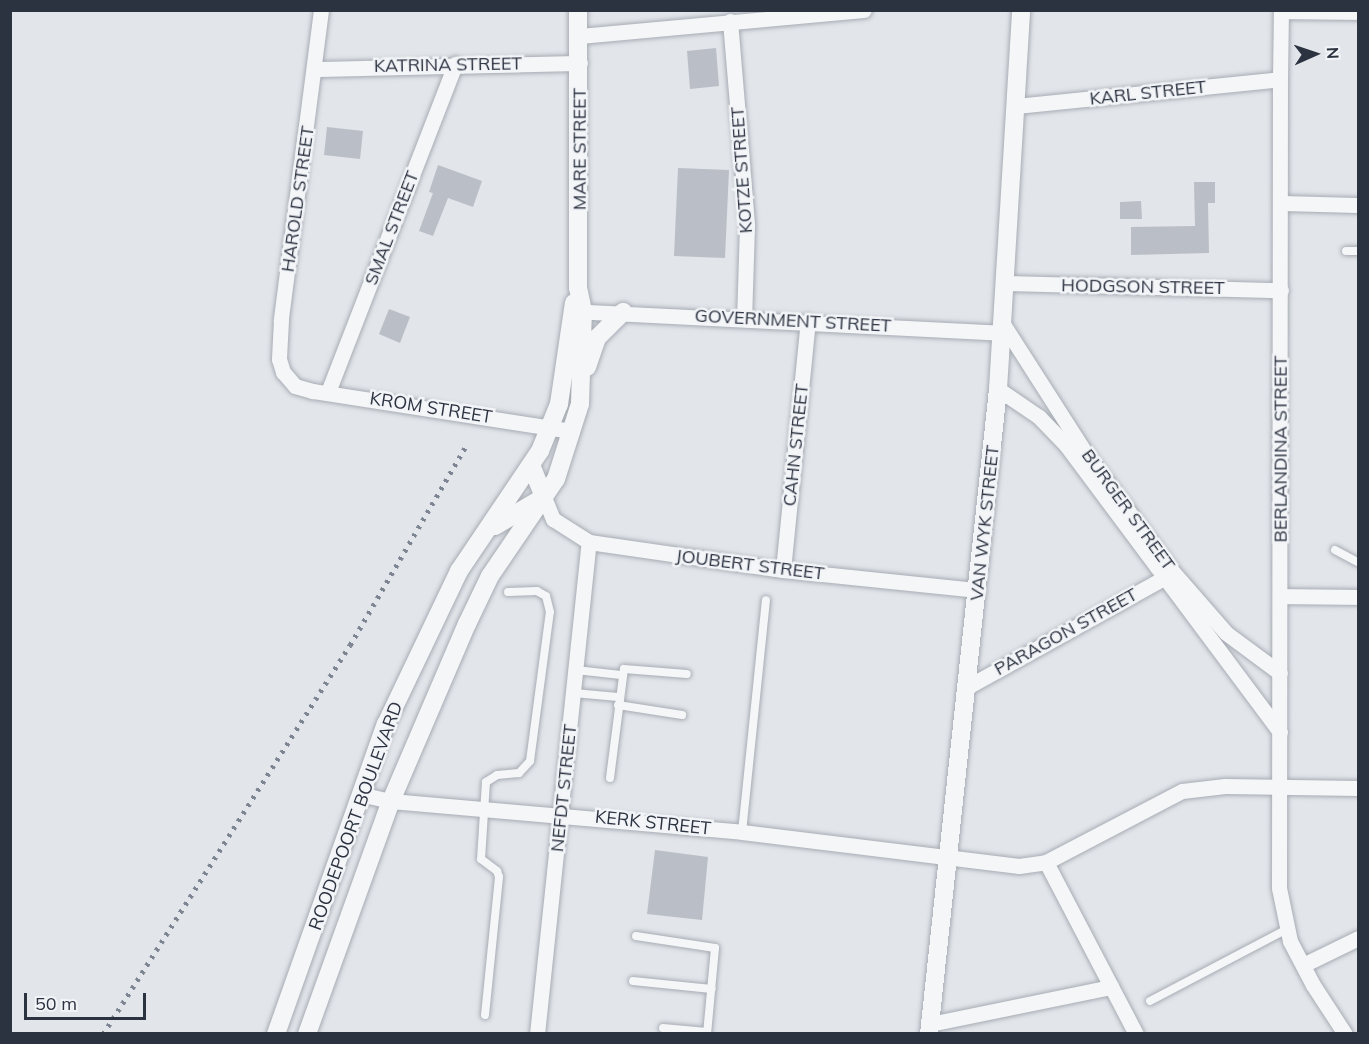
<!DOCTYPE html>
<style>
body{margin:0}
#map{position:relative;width:1369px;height:1044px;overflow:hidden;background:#e2e5ea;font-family:Mulish,sans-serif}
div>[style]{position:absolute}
.building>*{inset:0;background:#babec6}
.roads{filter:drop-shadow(0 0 2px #a7acb4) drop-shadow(0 0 2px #a7acb4)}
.service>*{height:8px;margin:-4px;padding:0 4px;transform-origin:4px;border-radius:4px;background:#f5f6f8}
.minor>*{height:15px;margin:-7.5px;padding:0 7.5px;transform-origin:7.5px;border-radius:7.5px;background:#f5f6f8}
.tertiary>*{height:18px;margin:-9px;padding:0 9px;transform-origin:9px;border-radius:9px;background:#f5f6f8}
.rail>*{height:4.5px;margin-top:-2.25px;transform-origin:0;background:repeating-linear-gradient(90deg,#7d8492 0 3px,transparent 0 9px)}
span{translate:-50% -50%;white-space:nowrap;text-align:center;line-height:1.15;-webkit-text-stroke:5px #f2f4f7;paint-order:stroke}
.street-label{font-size:18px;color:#2b3240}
.frame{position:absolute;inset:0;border:12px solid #2b3240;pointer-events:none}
.north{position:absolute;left:1285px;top:24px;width:60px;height:60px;-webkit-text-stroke:4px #f2f4f7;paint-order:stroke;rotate:87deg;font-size:16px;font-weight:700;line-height:24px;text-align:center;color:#2b3240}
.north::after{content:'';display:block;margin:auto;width:21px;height:27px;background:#2b3240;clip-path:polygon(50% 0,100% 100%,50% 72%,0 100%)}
.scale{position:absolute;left:24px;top:993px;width:122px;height:27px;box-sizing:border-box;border:3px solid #2b3240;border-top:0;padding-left:8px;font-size:18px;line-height:21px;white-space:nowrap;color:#2b3240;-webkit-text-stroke:4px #f2f4f7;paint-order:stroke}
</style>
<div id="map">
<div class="building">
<div style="clip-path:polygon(716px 48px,719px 86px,690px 89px,687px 51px)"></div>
<div style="clip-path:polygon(327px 127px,363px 131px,360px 159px,324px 155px)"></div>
<div style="clip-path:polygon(438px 165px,482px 181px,473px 207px,448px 198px,433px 236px,419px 231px,433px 193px,429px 192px)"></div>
<div style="clip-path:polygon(678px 168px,729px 170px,725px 258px,674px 256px)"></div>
<div style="clip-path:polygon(1194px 182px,1215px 182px,1215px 203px,1208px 203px,1209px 253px,1131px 255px,1131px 227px,1195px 226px)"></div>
<div style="clip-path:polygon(1141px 201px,1142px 219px,1120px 219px,1120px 202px)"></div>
<div style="clip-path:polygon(389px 309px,410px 317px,400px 343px,379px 334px)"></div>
<div style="clip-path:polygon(655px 850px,708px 857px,702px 920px,647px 914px)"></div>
</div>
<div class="roads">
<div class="service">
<div style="left:1346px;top:251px;width:12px"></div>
<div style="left:1335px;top:550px;width:26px;rotate:28deg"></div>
<div style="left:576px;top:670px;width:45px;rotate:6.3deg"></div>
<div style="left:574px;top:693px;width:44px;rotate:5.2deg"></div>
<div style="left:618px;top:705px;width:65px;rotate:8.9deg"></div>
<div style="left:610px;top:778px;width:110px;rotate:-82.7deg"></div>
<div style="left:624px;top:669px;width:63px;rotate:4.5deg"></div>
<div style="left:742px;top:832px;width:233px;rotate:-84.1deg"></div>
<div style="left:636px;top:936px;width:80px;rotate:8.6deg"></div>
<div style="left:715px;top:948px;width:86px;rotate:95.3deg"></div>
<div style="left:633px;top:981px;width:79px;rotate:5.8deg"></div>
<div style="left:1150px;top:1001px;width:155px;rotate:-27.7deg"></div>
<div style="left:485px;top:1015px;width:139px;rotate:-84.2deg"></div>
<div style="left:499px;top:877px;width:6px;rotate:-108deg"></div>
<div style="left:497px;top:871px;width:20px;rotate:-143deg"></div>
<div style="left:481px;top:859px;width:77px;rotate:-86.3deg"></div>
<div style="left:486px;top:782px;width:13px;rotate:-32deg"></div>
<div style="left:497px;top:775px;width:22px;rotate:-5deg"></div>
<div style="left:519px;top:773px;width:16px;rotate:-47deg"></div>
<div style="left:530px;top:761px;width:150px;rotate:-82.4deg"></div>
<div style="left:550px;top:612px;width:16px;rotate:-104deg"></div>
<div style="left:546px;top:596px;width:10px;rotate:-151deg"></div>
<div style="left:537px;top:591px;width:29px;rotate:178deg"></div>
<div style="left:663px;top:1028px;width:44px;rotate:5.2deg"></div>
</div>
<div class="minor">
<div style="left:321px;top:10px;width:313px;rotate:97.4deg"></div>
<div style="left:281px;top:320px;width:39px;rotate:93deg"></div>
<div style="left:279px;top:359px;width:14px;rotate:73deg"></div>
<div style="left:283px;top:372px;width:18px;rotate:49deg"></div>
<div style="left:295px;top:386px;width:19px;rotate:16deg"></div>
<div style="left:313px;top:391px;width:262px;rotate:8.8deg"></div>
<div style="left:730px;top:21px;width:205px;rotate:85.2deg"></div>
<div style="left:747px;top:225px;width:93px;rotate:91.8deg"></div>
<div style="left:579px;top:36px;width:286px;rotate:-5.2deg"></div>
<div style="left:316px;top:69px;width:264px;rotate:-1.3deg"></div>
<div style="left:1016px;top:106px;width:265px;rotate:-5.8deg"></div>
<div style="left:1281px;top:203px;width:77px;rotate:1.5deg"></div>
<div style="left:1005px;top:283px;width:276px;rotate:1.5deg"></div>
<div style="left:571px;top:311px;width:433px;rotate:2.9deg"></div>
<div style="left:1003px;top:324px;width:152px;rotate:57.4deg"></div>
<div style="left:1085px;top:452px;width:147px;rotate:53.8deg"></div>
<div style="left:1172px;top:571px;width:82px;rotate:48.9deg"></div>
<div style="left:1226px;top:633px;width:67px;rotate:36.5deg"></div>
<div style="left:998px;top:389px;width:50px;rotate:34.3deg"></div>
<div style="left:1039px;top:417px;width:39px;rotate:46deg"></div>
<div style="left:1066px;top:445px;width:358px;rotate:53.3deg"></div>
<div style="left:328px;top:392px;width:352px;rotate:-68.8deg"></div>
<div style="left:544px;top:497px;width:24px;rotate:68deg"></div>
<div style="left:553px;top:519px;width:43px;rotate:32.6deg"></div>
<div style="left:589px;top:542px;width:196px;rotate:8.2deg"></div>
<div style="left:783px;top:570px;width:196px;rotate:5.9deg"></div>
<div style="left:783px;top:570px;width:250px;rotate:-84.3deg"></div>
<div style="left:1280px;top:596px;width:78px;rotate:0.7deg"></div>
<div style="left:969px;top:686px;width:223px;rotate:-29deg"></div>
<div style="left:360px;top:794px;width:32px;rotate:13deg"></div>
<div style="left:391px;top:801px;width:352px;rotate:5deg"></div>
<div style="left:742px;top:832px;width:279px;rotate:7deg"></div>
<div style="left:1019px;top:866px;width:27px;rotate:-8deg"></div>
<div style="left:1046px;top:862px;width:153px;rotate:-27.6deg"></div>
<div style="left:1182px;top:791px;width:43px;rotate:-6.6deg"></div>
<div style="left:1225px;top:786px;width:133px;rotate:0.9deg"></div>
<div style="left:1046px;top:862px;width:194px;rotate:62.4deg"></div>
<div style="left:1303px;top:965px;width:61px;rotate:-26.1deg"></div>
<div style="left:930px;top:1024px;width:185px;rotate:-11.6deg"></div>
<div style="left:537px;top:1034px;width:495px;rotate:-84deg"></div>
<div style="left:1345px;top:1034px;width:59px;rotate:-123.1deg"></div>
<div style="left:1313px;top:985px;width:50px;rotate:-117.6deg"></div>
<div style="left:1290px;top:941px;width:54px;rotate:-101.7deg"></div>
<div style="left:1279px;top:888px;width:809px;rotate:-89.93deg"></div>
<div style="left:1280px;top:79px;width:68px;rotate:-89.2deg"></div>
<div style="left:1281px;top:11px;width:77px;rotate:0.7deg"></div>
</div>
<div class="tertiary">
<div style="left:587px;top:367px;width:31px;rotate:-71deg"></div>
<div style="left:597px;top:338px;width:37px;rotate:-45deg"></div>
<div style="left:495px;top:526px;width:57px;rotate:-30.6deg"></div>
<div style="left:544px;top:497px;width:31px;rotate:-112deg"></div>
<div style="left:276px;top:1034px;width:329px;rotate:-70.5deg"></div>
<div style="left:386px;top:724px;width:170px;rotate:-64.5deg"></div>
<div style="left:459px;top:571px;width:145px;rotate:-56deg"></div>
<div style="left:540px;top:451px;width:51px;rotate:-68deg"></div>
<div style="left:559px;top:404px;width:102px;rotate:-81.6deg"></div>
<div style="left:307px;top:1034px;width:248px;rotate:-70.2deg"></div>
<div style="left:391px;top:801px;width:193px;rotate:-66.8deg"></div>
<div style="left:467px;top:624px;width:53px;rotate:-64.4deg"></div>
<div style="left:490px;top:576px;width:117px;rotate:-55.8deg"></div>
<div style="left:556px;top:479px;width:79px;rotate:-72.3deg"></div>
<div style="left:580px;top:404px;width:93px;rotate:-88.2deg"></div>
<div style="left:583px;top:311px;width:24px;rotate:-102deg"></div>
<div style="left:578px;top:288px;width:278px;rotate:-90deg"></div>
<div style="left:929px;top:1034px;width:649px;rotate:-83.89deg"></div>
<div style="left:998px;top:389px;width:380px;rotate:-86.5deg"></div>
</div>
</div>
<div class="rail">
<div style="left:103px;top:1034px;width:461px;rotate:-57.6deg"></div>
<div style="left:350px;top:645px;width:233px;rotate:-59.8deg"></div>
</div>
<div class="street-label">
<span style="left:448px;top:65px;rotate:-1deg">KATRINA STREET</span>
<span style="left:1148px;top:93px;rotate:-6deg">KARL STREET</span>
<span style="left:580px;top:149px;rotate:-90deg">MARE STREET</span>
<span style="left:742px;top:170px;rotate:-94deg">KOTZE STREET</span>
<span style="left:298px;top:199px;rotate:-82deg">HAROLD STREET</span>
<span style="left:392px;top:228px;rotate:-69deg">SMAL STREET</span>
<span style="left:1143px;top:287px;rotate:1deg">HODGSON STREET</span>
<span style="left:793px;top:321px;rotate:3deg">GOVERNMENT STREET</span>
<span style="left:431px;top:408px;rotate:9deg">KROM STREET</span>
<span style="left:796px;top:445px;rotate:-84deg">CAHN STREET</span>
<span style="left:1281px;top:449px;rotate:-90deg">BERLANDINA STREET</span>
<span style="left:1128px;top:510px;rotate:54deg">BURGER STREET</span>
<span style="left:985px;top:523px;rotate:-84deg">VAN WYK STREET</span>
<span style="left:750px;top:565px;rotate:7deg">JOUBERT STREET</span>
<span style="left:1066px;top:632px;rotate:-29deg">PARAGON STREET</span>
<span style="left:564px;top:788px;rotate:-84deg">NEFDT STREET</span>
<span style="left:356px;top:816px;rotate:-70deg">ROODEPOORT BOULEVARD</span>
<span style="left:653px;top:823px;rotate:6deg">KERK STREET</span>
</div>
<div class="frame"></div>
<div class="north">N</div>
<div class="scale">50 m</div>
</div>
